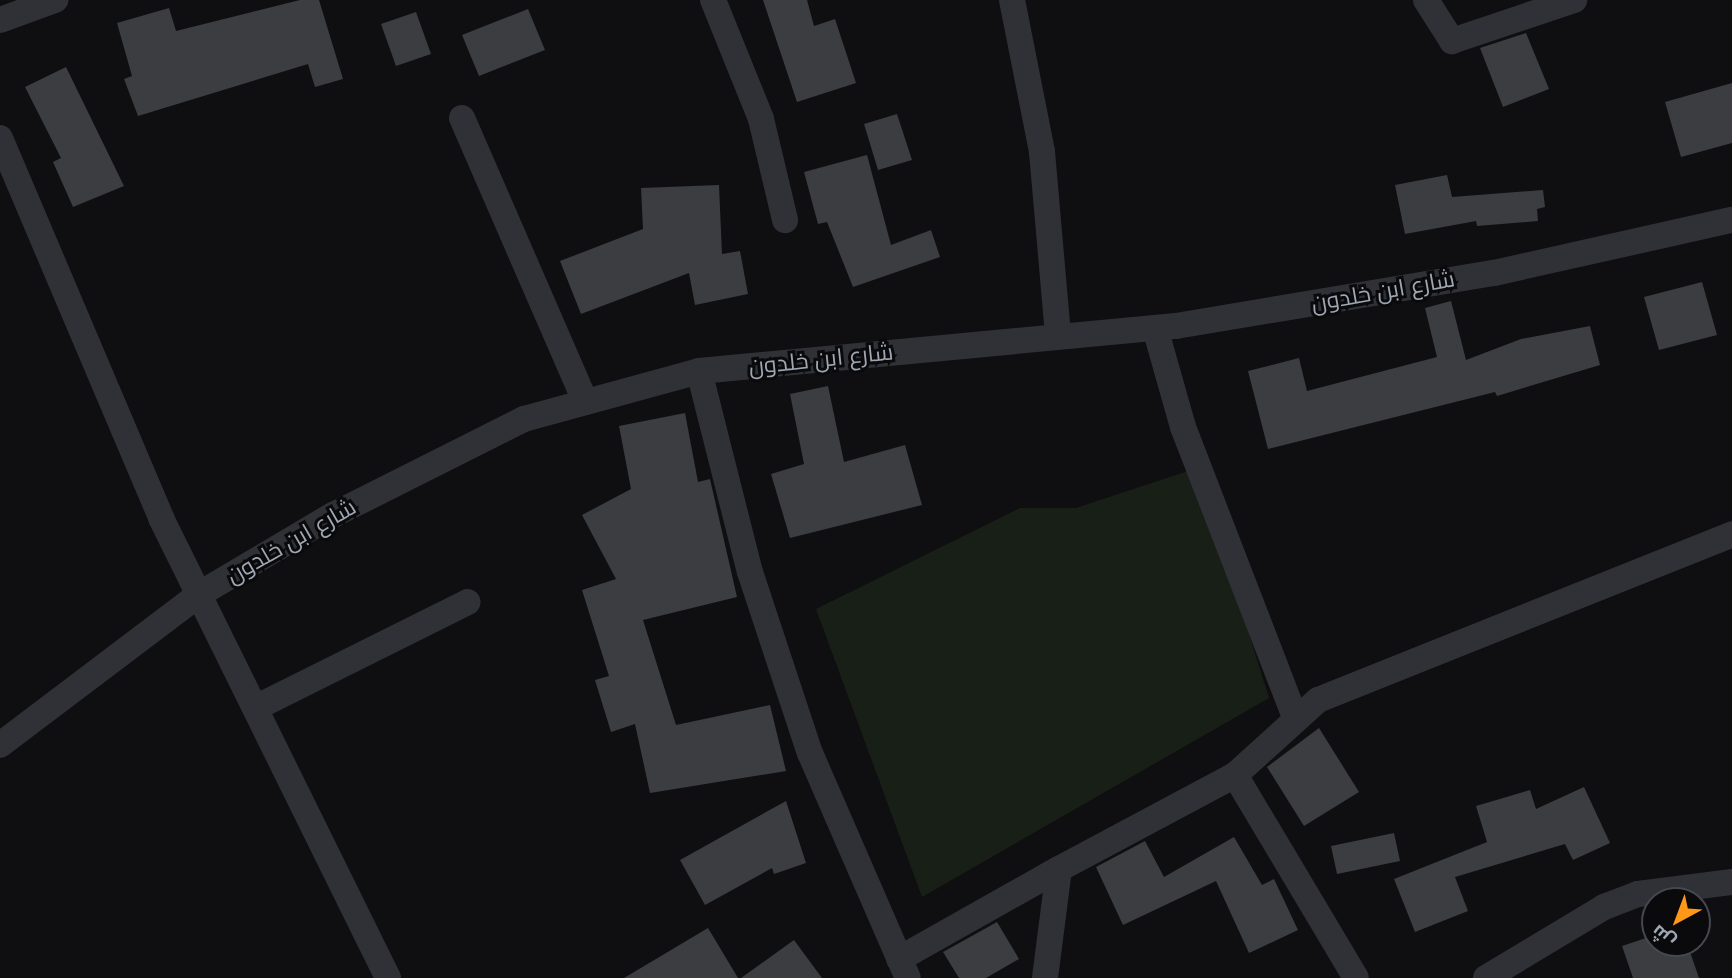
<!DOCTYPE html>
<meta charset="utf-8">
<style>
body{margin:0}
#map{position:relative;width:1732px;height:978px;overflow:hidden;background:#0f0f11;font-family:Poppins,Cairo,sans-serif}
div>[style]{position:absolute}
.green>*{inset:0;background:#171f17}
.building>*{inset:0;background:#3b3d41}
.street>*{height:26px;margin:-13px;padding:0 13px;transform-origin:13px;border-radius:13px;background:#303136}
span{translate:-50% -50%;white-space:nowrap;text-align:center;line-height:1.15;-webkit-text-stroke:6px #0a0a0c;paint-order:stroke}
.street-label{font-size:23px;color:#9ea7b3}
.north{position:absolute;left:1641px;top:887px;width:70px;height:70px;box-sizing:border-box;background:#0a0a0c;border:2px solid #45494f;border-radius:50%;rotate:221deg;font-size:19px;font-weight:700;line-height:28px;text-align:center;color:#9ea7b3}
.north::after{content:'';display:block;margin:auto;width:24px;height:32px;background:#ff9719;clip-path:polygon(50% 0,100% 100%,50% 72%,0 100%)}
</style>
<div id="map">
<div class="green">
<div style="clip-path:polygon(1197px 468px,1269px 698px,922px 897px,816px 609px,1020px 508px,1076px 508px)"></div>
</div>
<div class="building">
<div style="clip-path:polygon(300px 0,319px 0,343px 79px,315px 87px,308px 64px,138px 116px,124px 79px,132px 76px,117px 23px,169px 8px,176px 31px)"></div>
<div style="clip-path:polygon(763px 0,807px 0,814px 26px,835px 19px,856px 83px,797px 102px)"></div>
<div style="clip-path:polygon(528px 9px,545px 50px,479px 76px,462px 35px)"></div>
<div style="clip-path:polygon(416px 12px,431px 54px,396px 66px,381px 24px)"></div>
<div style="clip-path:polygon(1526px 33px,1549px 89px,1503px 107px,1480px 48px)"></div>
<div style="clip-path:polygon(66px 67px,124px 186px,73px 207px,53px 162px,61px 158px,25px 87px)"></div>
<div style="clip-path:polygon(1732px 83px,1732px 143px,1681px 157px,1665px 102px)"></div>
<div style="clip-path:polygon(897px 114px,912px 160px,878px 170px,864px 124px)"></div>
<div style="clip-path:polygon(867px 155px,891px 245px,931px 230px,940px 257px,853px 287px,827px 222px,818px 224px,804px 172px)"></div>
<div style="clip-path:polygon(1447px 175px,1452px 197px,1543px 190px,1545px 207px,1537px 209px,1538px 221px,1477px 226px,1476px 221px,1405px 234px,1395px 185px)"></div>
<div style="clip-path:polygon(719px 185px,722px 254px,740px 251px,748px 294px,695px 305px,689px 273px,581px 314px,560px 261px,643px 229px,641px 188px)"></div>
<div style="clip-path:polygon(1702px 282px,1717px 335px,1659px 350px,1644px 297px)"></div>
<div style="clip-path:polygon(1451px 301px,1466px 360px,1521px 339px,1590px 326px,1600px 365px,1497px 396px,1495px 392px,1268px 449px,1248px 371px,1299px 358px,1307px 391px,1437px 357px,1425px 308px)"></div>
<div style="clip-path:polygon(828px 386px,844px 462px,905px 445px,922px 505px,790px 538px,771px 474px,804px 464px,790px 394px)"></div>
<div style="clip-path:polygon(685px 413px,698px 482px,710px 479px,737px 597px,643px 620px,676px 725px,770px 705px,786px 771px,650px 793px,635px 724px,611px 732px,595px 680px,609px 676px,582px 590px,616px 579px,582px 515px,631px 489px,619px 426px)"></div>
<div style="clip-path:polygon(1319px 728px,1359px 792px,1304px 826px,1267px 767px)"></div>
<div style="clip-path:polygon(1584px 787px,1610px 843px,1573px 860px,1565px 844px,1455px 877px,1468px 911px,1415px 932px,1394px 879px,1487px 842px,1476px 806px,1530px 790px,1536px 809px)"></div>
<div style="clip-path:polygon(786px 801px,806px 863px,774px 874px,772px 868px,705px 905px,680px 860px)"></div>
<div style="clip-path:polygon(1394px 833px,1400px 861px,1337px 874px,1331px 846px)"></div>
<div style="clip-path:polygon(1234px 837px,1262px 885px,1274px 879px,1298px 930px,1249px 953px,1216px 881px,1123px 925px,1096px 867px,1145px 841px,1164px 877px)"></div>
<div style="clip-path:polygon(997px 922px,1019px 959px,986px 978px,959px 978px,943px 952px)"></div>
<div style="clip-path:polygon(708px 928px,738px 978px,624px 978px)"></div>
<div style="clip-path:polygon(1655px 935px,1655px 943px,1687px 943px,1699px 978px,1633px 978px,1622px 946px)"></div>
<div style="clip-path:polygon(794px 940px,822px 978px,741px 978px)"></div>
</div>
<div class="street">
<div style="left:713px;top:0;width:128px;rotate:68deg"></div>
<div style="left:761px;top:119px;width:104px;rotate:76.6deg"></div>
<div style="left:1012px;top:0;width:155px;rotate:78.8deg"></div>
<div style="left:1042px;top:152px;width:185px;rotate:85deg"></div>
<div style="left:1426px;top:0;width:49px;rotate:57.6deg"></div>
<div style="left:1452px;top:41px;width:129px;rotate:-18.6deg"></div>
<div style="left:0;top:20px;width:59px;rotate:-20deg"></div>
<div style="left:462px;top:118px;width:309px;rotate:66.5deg"></div>
<div style="left:0;top:138px;width:413px;rotate:67deg"></div>
<div style="left:161px;top:518px;width:513px;rotate:63.73deg"></div>
<div style="left:1155px;top:328px;width:103px;rotate:74.2deg"></div>
<div style="left:1183px;top:427px;width:311px;rotate:68.9deg"></div>
<div style="left:699px;top:371px;width:207px;rotate:75.8deg"></div>
<div style="left:750px;top:572px;width:191px;rotate:71.7deg"></div>
<div style="left:810px;top:753px;width:245px;rotate:66.5deg"></div>
<div style="left:259px;top:706px;width:233px;rotate:-26.5deg"></div>
<div style="left:0;top:745px;width:248px;rotate:-37.1deg"></div>
<div style="left:198px;top:595px;width:157px;rotate:-30.7deg"></div>
<div style="left:333px;top:515px;width:214px;rotate:-26.7deg"></div>
<div style="left:524px;top:419px;width:181px;rotate:-15.3deg"></div>
<div style="left:699px;top:371px;width:479px;rotate:-5.4deg"></div>
<div style="left:1176px;top:326px;width:322px;rotate:-9.5deg"></div>
<div style="left:1494px;top:273px;width:244px;rotate:-12.6deg"></div>
<div style="left:1235px;top:775px;width:112px;rotate:-42.1deg"></div>
<div style="left:1318px;top:700px;width:446px;rotate:-21.8deg"></div>
<div style="left:899px;top:959px;width:184px;rotate:-29.4deg"></div>
<div style="left:1045px;top:978px;width:110px;rotate:-82.7deg"></div>
<div style="left:1059px;top:869px;width:200px;rotate:-28.1deg"></div>
<div style="left:1235px;top:775px;width:236px;rotate:59.2deg"></div>
<div style="left:1486px;top:978px;width:138px;rotate:-31deg"></div>
<div style="left:1604px;top:907px;width:36px;rotate:-21deg"></div>
<div style="left:1638px;top:894px;width:95px;rotate:-7.3deg"></div>
</div>
<div class="street-label">
<span style="left:1383px;top:291px;rotate:-10deg">شارع ابن خلدون</span>
<span style="left:821px;top:359px;rotate:-6deg">شارع ابن خلدون</span>
<span style="left:291px;top:541px;rotate:-30deg">شارع ابن خلدون</span>
</div>
<div class="north">ش</div>
</div>
